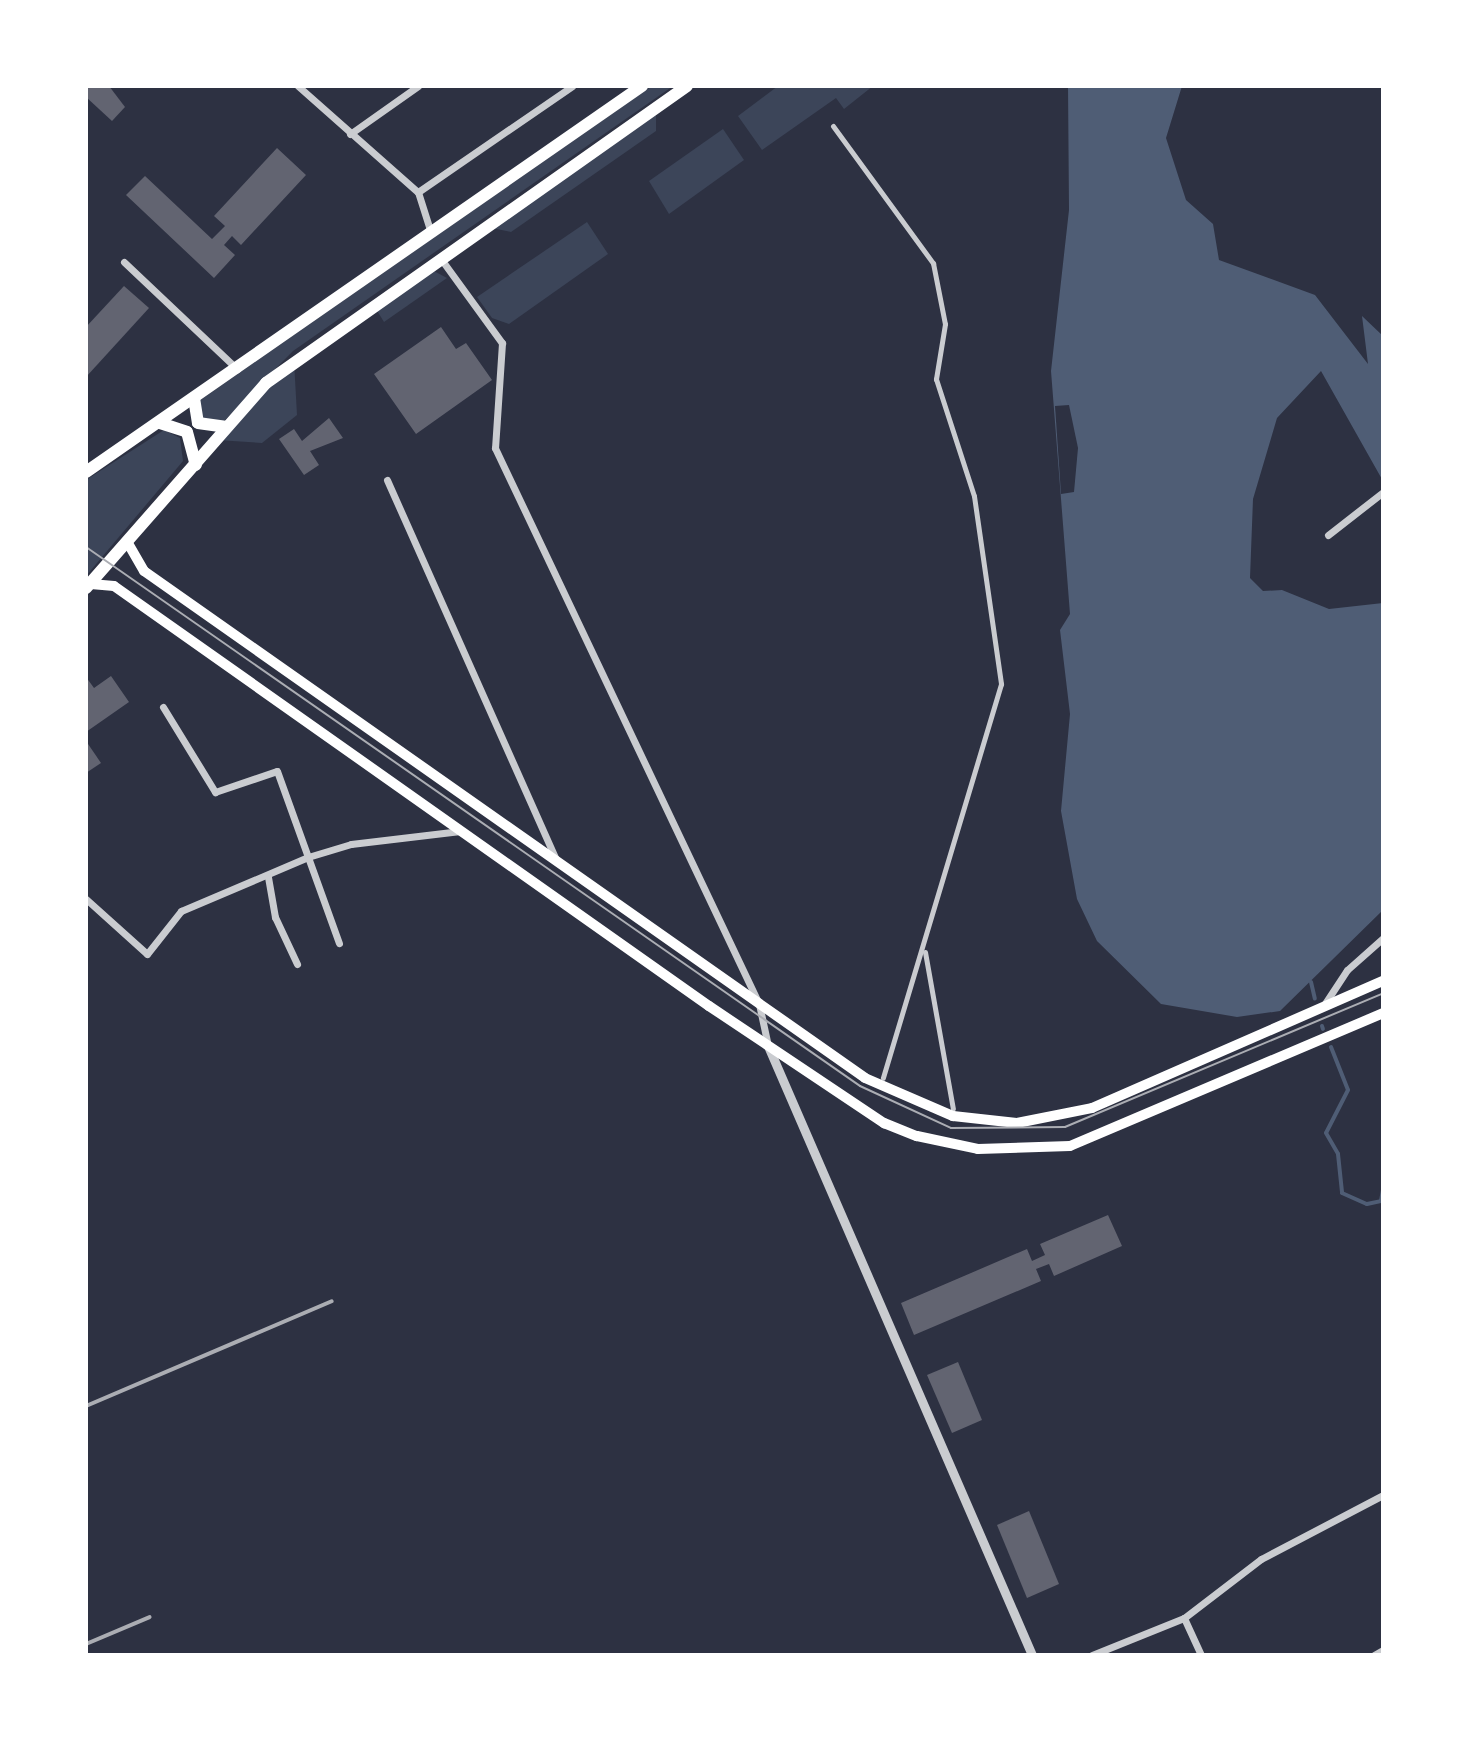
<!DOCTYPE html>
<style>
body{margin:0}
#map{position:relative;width:1469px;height:1741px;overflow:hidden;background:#2d3142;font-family:"DM Sans",sans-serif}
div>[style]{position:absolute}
.green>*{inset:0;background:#3c4559}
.water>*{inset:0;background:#4f5d75}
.pier>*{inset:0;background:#2d3142}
.stream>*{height:4px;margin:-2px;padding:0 2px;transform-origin:2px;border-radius:2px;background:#4f5d75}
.building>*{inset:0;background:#626471}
.pedestrian>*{height:5px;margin:-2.5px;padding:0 2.5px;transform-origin:2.5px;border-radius:2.5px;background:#caccd0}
.minor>*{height:7px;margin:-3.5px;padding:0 3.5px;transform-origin:3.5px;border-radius:3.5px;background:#caccd0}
.tertiary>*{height:9px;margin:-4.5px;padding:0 4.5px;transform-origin:4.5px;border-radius:4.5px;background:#caccd0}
.secondary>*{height:10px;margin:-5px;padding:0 5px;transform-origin:5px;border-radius:5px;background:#fff}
.primary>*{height:12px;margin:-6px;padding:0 6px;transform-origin:6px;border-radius:6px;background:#fff}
.tram>*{height:2px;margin:-1px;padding:0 1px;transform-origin:1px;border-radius:1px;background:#abadb3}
.rail>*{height:4px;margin:-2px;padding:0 2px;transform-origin:2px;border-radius:2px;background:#abadb3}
span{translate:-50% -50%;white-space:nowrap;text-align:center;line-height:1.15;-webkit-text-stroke:8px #fff;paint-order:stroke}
.frame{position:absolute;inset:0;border:88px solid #fff;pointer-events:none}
</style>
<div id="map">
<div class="green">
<div style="clip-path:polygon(652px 86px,673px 86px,293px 351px,220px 425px,203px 424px,199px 401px)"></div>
<div style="clip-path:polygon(778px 86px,873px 86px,844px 109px,836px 98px,762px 150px,738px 116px)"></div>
<div style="clip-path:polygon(656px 115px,656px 131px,511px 232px,492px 228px)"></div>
<div style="clip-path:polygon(723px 129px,744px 160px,669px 214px,649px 181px)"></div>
<div style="clip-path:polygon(587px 222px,608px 254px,509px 324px,492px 318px,477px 297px)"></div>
<div style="clip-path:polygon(432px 270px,447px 278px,384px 322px,376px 309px)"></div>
<div style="clip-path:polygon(294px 361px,297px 415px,262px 443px,217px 440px)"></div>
<div style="clip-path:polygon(164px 430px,180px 438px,183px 461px,86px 576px,86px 480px)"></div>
</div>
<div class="water">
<div style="clip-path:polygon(1068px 86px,1182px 86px,1166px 138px,1186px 200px,1213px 224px,1219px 260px,1315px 295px,1368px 364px,1362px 316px,1383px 336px,1383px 481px,1321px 371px,1277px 418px,1253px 499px,1250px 578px,1263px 591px,1282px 590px,1329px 609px,1383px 603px,1383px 910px,1280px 1011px,1237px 1017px,1161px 1004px,1097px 941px,1077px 899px,1061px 811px,1070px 714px,1060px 630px,1070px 614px,1051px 371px,1069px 210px)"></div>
</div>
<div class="pier">
<div style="clip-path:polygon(1069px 405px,1078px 448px,1074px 492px,1061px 494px,1055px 406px)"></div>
</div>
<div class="stream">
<div style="left:1311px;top:982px;width:17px;rotate:77deg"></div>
<div style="left:1322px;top:1026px;width:3px;rotate:72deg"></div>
<div style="left:1331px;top:1047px;width:46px;rotate:68.4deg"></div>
<div style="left:1348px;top:1090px;width:48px;rotate:117.1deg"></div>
<div style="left:1326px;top:1133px;width:24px;rotate:60deg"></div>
<div style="left:1338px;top:1154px;width:39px;rotate:84deg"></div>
<div style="left:1342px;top:1193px;width:27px;rotate:24deg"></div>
<div style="left:1367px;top:1204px;width:14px;rotate:-12deg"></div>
<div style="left:1381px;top:1201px;width:11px;rotate:-80deg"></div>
</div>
<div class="building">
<div style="clip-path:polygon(86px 86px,109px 86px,125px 107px,112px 121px,86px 97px)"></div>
<div style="clip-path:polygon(277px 148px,306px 175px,241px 245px,232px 236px,224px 245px,235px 255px,214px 278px,126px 195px,145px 176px,212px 239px,225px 226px,214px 216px)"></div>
<div style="clip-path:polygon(124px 286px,149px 308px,86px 377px,86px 327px)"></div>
<div style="clip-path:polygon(441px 327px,456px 349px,466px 343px,492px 380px,416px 434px,374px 374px)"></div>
<div style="clip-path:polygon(329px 418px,343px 438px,310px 451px,319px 465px,304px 475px,279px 439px,294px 429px,302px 441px)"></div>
<div style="clip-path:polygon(111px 676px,129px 702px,86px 732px,86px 677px,94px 688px)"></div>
<div style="clip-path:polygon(86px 741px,101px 763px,86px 773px)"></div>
<div style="clip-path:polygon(1108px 1215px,1122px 1246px,1054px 1276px,1049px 1264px,1036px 1269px,1041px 1281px,914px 1335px,901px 1303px,1027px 1249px,1032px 1261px,1045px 1255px,1040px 1244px)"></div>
<div style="clip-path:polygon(958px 1362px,982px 1420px,952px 1433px,927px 1375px)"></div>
<div style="clip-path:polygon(1029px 1511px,1059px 1584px,1027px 1598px,997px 1525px)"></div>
</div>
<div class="pedestrian">
<div style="left:833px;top:126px;width:170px;rotate:53.9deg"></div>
<div style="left:933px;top:263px;width:62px;rotate:78.9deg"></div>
<div style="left:945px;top:324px;width:56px;rotate:99.3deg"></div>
<div style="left:936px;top:379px;width:123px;rotate:72deg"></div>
<div style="left:974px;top:496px;width:190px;rotate:81.8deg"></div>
<div style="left:1001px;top:684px;width:411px;rotate:106.7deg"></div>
<div style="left:925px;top:952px;width:159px;rotate:79.9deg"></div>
</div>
<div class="minor">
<div style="left:298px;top:86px;width:160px;rotate:41.5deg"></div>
<div style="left:350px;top:134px;width:83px;rotate:-35.2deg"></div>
<div style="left:431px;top:233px;width:43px;rotate:-107.6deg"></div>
<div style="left:418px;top:192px;width:187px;rotate:-34.5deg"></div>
<div style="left:441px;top:259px;width:104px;rotate:54deg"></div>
<div style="left:502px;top:343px;width:105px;rotate:93.8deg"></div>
<div style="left:495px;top:448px;width:615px;rotate:64.6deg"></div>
<div style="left:759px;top:1004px;width:43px;rotate:77.9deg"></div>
<div style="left:124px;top:262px;width:156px;rotate:43.4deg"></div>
<div style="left:387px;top:480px;width:415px;rotate:66deg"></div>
<div style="left:1328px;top:535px;width:70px;rotate:-38deg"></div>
<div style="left:163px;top:707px;width:100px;rotate:58.5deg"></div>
<div style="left:215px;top:792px;width:65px;rotate:-18.7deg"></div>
<div style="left:277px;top:771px;width:183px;rotate:70.2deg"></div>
<div style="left:268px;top:877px;width:41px;rotate:80.1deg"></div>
<div style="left:275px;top:917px;width:52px;rotate:64.9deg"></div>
<div style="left:86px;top:899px;width:82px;rotate:42deg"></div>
<div style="left:147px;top:954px;width:55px;rotate:-51.7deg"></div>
<div style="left:181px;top:911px;width:138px;rotate:-23deg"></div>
<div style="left:308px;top:857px;width:45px;rotate:-16.8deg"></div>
<div style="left:351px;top:844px;width:110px;rotate:-6.8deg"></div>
<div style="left:1324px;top:1005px;width:42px;rotate:-56.7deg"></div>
<div style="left:1347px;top:970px;width:48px;rotate:-41.6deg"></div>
<div style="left:1184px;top:1618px;width:41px;rotate:65.3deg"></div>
<div style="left:1092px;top:1655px;width:99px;rotate:-21.9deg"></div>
<div style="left:1184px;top:1618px;width:97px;rotate:-37.5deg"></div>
<div style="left:1261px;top:1559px;width:138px;rotate:-27.7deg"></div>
<div style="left:1374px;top:1655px;width:10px;rotate:-29deg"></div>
</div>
<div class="tertiary">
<div style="left:768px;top:1046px;width:664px;rotate:66.56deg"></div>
</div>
<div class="secondary">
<div style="left:129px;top:545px;width:30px;rotate:60deg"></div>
<div style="left:144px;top:571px;width:881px;rotate:35.11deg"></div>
<div style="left:865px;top:1078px;width:96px;rotate:23.4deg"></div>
<div style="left:953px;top:1116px;width:64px;rotate:6.2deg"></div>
<div style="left:1017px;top:1123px;width:76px;rotate:-11.3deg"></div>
<div style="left:1092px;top:1108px;width:318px;rotate:-23.6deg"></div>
<div style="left:91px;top:584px;width:23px;rotate:5deg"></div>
<div style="left:114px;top:586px;width:728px;rotate:35.22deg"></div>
<div style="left:709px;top:1006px;width:211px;rotate:33.8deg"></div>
<div style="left:884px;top:1123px;width:35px;rotate:22deg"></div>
<div style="left:917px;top:1136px;width:62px;rotate:12deg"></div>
<div style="left:978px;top:1149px;width:92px;rotate:-1.9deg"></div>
<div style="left:1070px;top:1146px;width:340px;rotate:-23deg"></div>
</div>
<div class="primary">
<div style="left:194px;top:398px;width:25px;rotate:81deg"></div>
<div style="left:198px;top:423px;width:29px;rotate:8deg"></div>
<div style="left:160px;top:423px;width:28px;rotate:18deg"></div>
<div style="left:187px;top:432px;width:34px;rotate:75deg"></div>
<div style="left:86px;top:472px;width:677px;rotate:-34.77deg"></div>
<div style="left:86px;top:588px;width:273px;rotate:-48.7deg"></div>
<div style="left:266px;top:383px;width:515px;rotate:-35.2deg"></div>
</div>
<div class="tram">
<div style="left:86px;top:547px;width:943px;rotate:34.85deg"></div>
<div style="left:860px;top:1086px;width:100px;rotate:24.8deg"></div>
<div style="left:951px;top:1128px;width:114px;rotate:-0.5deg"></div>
<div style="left:1065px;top:1127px;width:345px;rotate:-22.8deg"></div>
</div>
<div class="rail">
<div style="left:86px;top:1406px;width:267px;rotate:-23.1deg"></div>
<div style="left:86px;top:1644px;width:69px;rotate:-22.9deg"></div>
</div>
<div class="frame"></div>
</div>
